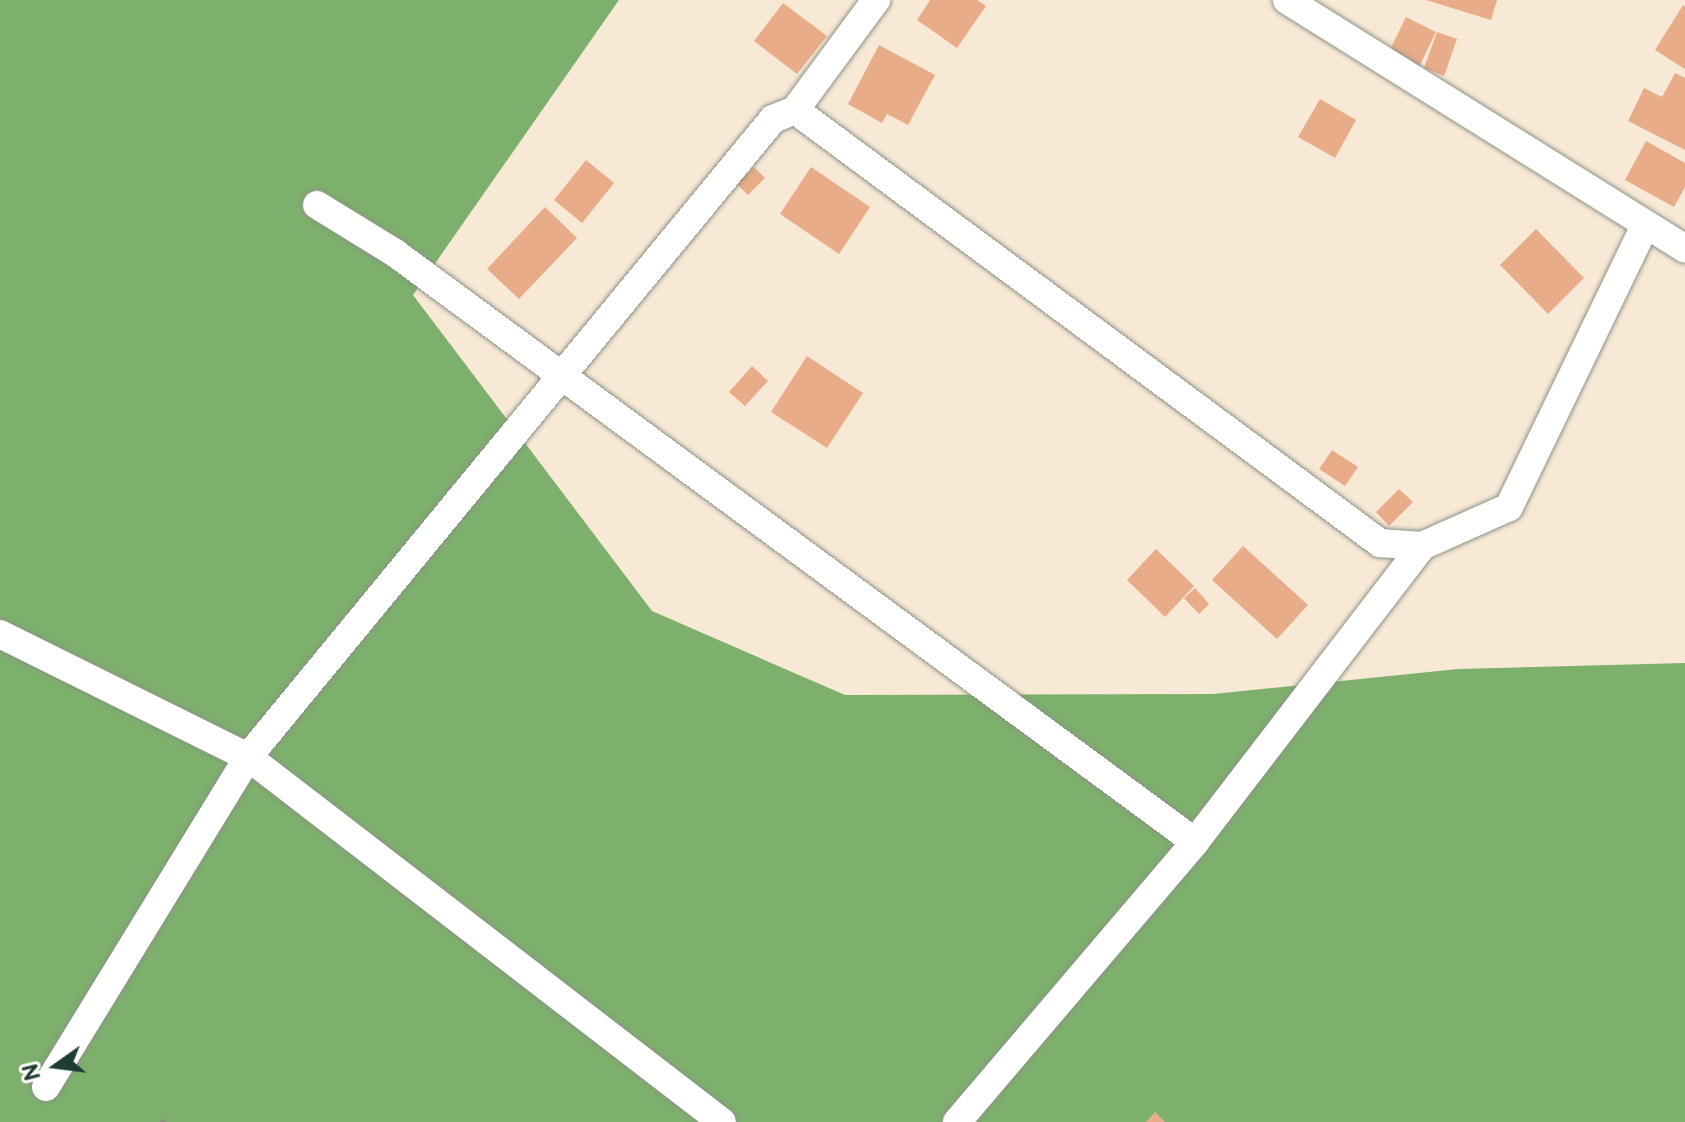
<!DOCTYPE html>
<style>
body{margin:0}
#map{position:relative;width:1685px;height:1122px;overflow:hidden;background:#f8e9d6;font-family:"Balsamiq Sans",sans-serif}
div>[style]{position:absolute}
.forest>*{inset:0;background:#7cb06c}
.building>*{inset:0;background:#e8ac89}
.path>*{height:5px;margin-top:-2.5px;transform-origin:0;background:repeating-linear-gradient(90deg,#8c9385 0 6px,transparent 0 12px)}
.roads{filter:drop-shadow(0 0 2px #8c9385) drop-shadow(0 0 2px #8c9385)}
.minor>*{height:28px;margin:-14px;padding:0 14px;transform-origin:14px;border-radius:14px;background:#fff}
span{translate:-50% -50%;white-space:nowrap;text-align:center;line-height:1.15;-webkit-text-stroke:8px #fdfcf7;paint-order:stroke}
.north{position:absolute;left:16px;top:1026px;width:80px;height:80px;-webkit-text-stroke:6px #fdfcf7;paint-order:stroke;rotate:256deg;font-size:22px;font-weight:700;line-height:32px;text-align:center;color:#1f3d34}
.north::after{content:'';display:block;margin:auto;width:28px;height:36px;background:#1f3d34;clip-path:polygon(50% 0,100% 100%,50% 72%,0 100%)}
</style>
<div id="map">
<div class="forest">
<div style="clip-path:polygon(0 0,619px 0,413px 295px,652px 611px,845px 695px,1213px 694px,1458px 669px,1685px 663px,1685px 1122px,0 1122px)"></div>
</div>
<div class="building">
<div style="clip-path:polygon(930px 0,977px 0,986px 6px,957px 48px,917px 20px)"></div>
<div style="clip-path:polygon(1426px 0,1497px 0,1491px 20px)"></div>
<div style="clip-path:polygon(783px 3px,827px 36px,797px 74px,754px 41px)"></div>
<div style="clip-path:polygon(1683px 5px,1685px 7px,1685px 69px,1655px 50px)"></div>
<div style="clip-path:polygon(1406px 17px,1436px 32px,1417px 71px,1387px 56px)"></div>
<div style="clip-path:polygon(1437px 32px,1457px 39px,1444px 76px,1424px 68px)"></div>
<div style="clip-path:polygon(879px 45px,935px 75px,908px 125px,887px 114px,882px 123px,848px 104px)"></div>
<div style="clip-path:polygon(1675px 73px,1685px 78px,1685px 150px,1628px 121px,1644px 88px,1662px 97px)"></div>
<div style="clip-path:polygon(1320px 99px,1356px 120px,1335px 158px,1298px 137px)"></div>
<div style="clip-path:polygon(1646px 141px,1685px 163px,1685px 187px,1674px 207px,1625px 180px)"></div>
<div style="clip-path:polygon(586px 160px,614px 183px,582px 223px,554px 200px)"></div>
<div style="clip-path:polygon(754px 167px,765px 178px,748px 195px,737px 184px)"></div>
<div style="clip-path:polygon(811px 167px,870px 207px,839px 254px,780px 214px)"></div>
<div style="clip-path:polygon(545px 207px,577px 238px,519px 299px,487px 269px)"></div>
<div style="clip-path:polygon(1536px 229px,1584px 278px,1548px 314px,1500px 265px)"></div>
<div style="clip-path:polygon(807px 356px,863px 393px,827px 448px,771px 412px)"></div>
<div style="clip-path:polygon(752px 366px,768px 381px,745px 406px,729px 392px)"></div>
<div style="clip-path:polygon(1332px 450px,1358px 467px,1345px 486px,1319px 469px)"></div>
<div style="clip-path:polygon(1399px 489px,1413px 502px,1389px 526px,1376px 512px)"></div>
<div style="clip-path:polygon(1243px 546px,1308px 605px,1277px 639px,1212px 580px)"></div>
<div style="clip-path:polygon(1156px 549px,1194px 586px,1165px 617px,1127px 580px)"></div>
<div style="clip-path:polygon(1195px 588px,1209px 604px,1199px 614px,1184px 598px)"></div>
<div style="clip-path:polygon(1155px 1112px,1165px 1122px,1146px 1122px)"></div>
</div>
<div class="path">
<div style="left:161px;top:1119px;width:5px;rotate:37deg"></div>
</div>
<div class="roads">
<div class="minor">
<div style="left:1287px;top:0;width:469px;rotate:32deg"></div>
<div style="left:795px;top:110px;width:728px;rotate:36.51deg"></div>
<div style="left:1380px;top:543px;width:42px;rotate:4.1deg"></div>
<div style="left:1422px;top:546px;width:95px;rotate:-24.1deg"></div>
<div style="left:1509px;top:507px;width:312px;rotate:-64.2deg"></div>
<div style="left:317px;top:205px;width:92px;rotate:31.6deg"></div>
<div style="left:395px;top:253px;width:993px;rotate:36.36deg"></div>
<div style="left:0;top:634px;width:277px;rotate:26.4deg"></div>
<div style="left:248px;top:757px;width:598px;rotate:37.6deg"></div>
<div style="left:46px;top:1087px;width:387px;rotate:-58.5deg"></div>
<div style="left:248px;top:757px;width:826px;rotate:-50.55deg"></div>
<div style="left:773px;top:119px;width:24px;rotate:-22deg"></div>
<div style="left:795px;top:110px;width:137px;rotate:-53.6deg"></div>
<div style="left:957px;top:1122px;width:367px;rotate:-49.6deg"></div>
<div style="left:1195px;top:842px;width:373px;rotate:-52.5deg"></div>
</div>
</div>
<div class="north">N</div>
</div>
